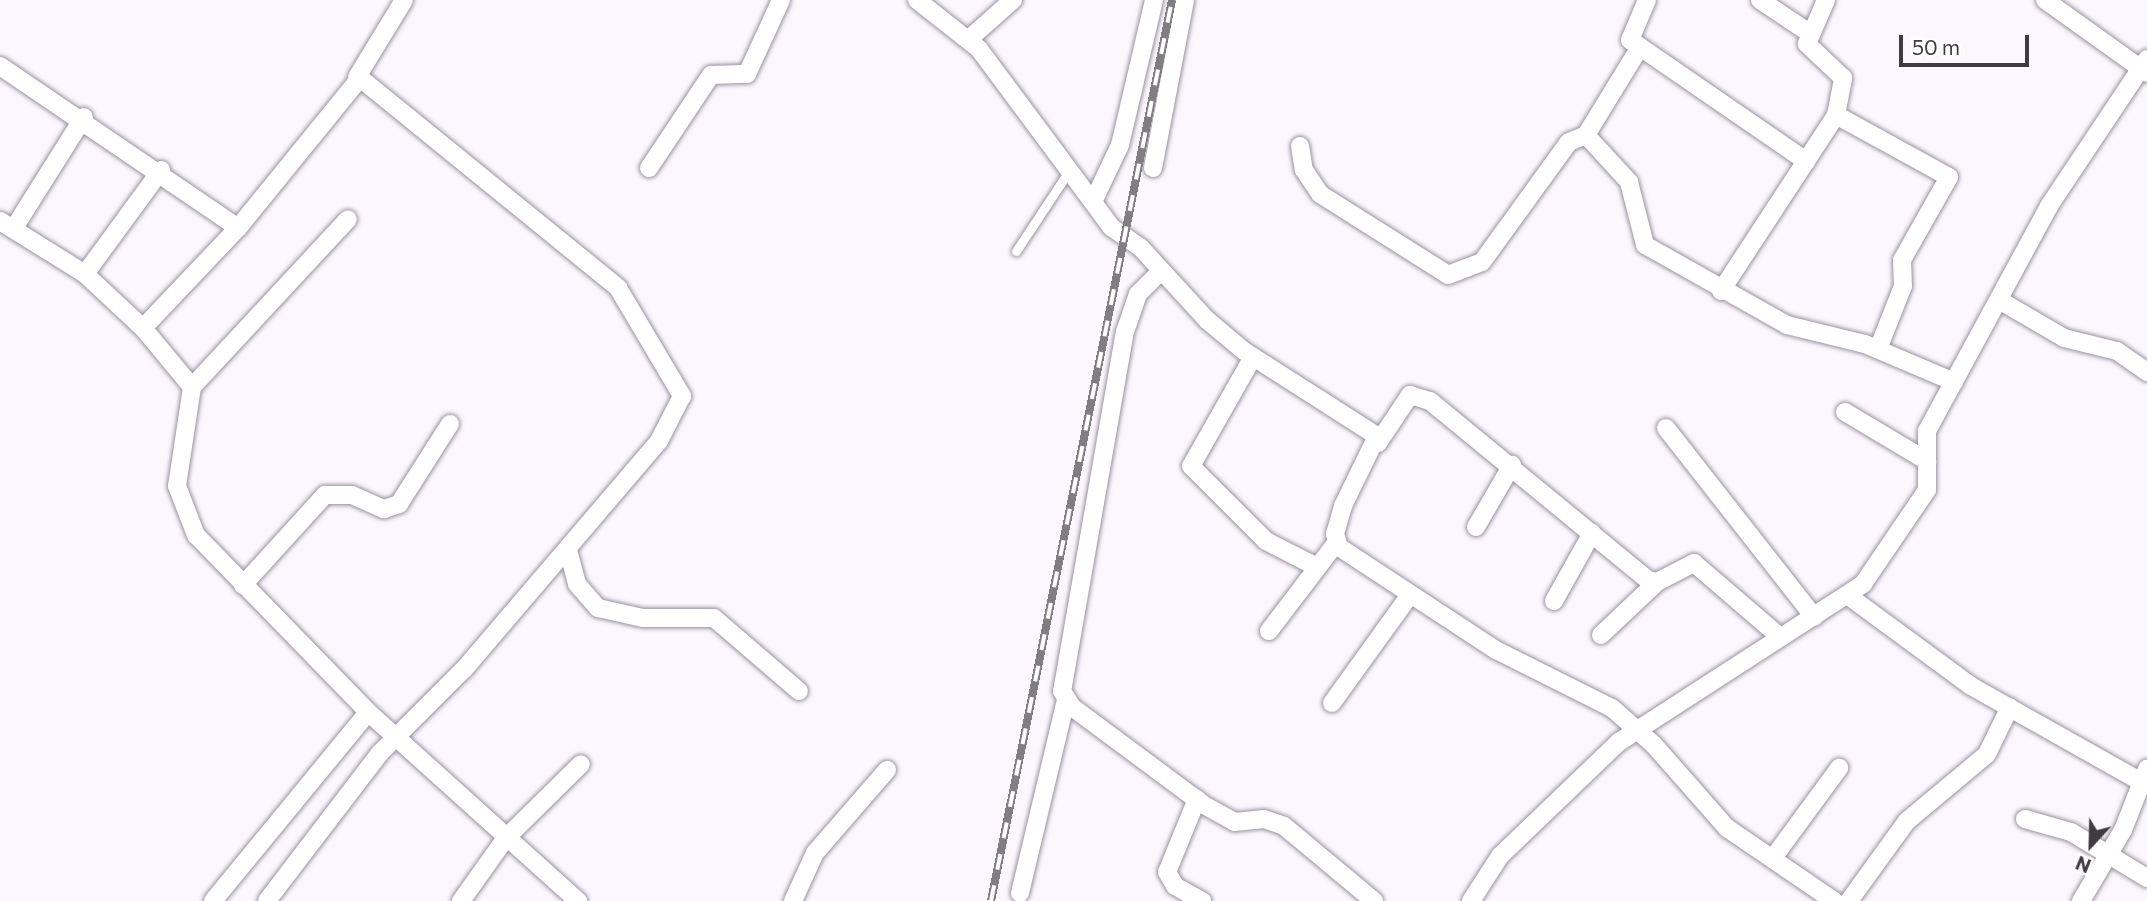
<!DOCTYPE html>
<style>
body{margin:0}
#map{position:relative;width:2147px;height:901px;overflow:hidden;background:#fcf7fe;font-family:Commissioner,sans-serif}
div>[style]{position:absolute}
.roads{filter:drop-shadow(0 0 2px #9b91a0) drop-shadow(0 0 2px #9b91a0)}
.service>*{height:9px;margin:-4.5px;padding:0 4.5px;transform-origin:4.5px;border-radius:4.5px;background:#fff}
.minor>*{height:18px;margin:-9px;padding:0 9px;transform-origin:9px;border-radius:9px;background:#fff}
.rail>*{height:8px;margin-top:-4px;transform-origin:0;background:repeating-linear-gradient(90deg,#fff 0 16px,#827d83 0 32px);box-sizing:border-box;border-block:2px solid #827d83}
span{translate:-50% -50%;white-space:nowrap;text-align:center;line-height:1.15;-webkit-text-stroke:5px #fff;paint-order:stroke}
.north{position:absolute;left:2056px;top:810px;width:70px;height:70px;-webkit-text-stroke:5px #fff;paint-order:stroke;rotate:202deg;font-size:19px;font-weight:700;line-height:28px;text-align:center;color:#403b41}
.north::after{content:'';display:block;margin:auto;width:24px;height:32px;background:#403b41;clip-path:polygon(50% 0,100% 100%,50% 72%,0 100%)}
.scale{position:absolute;left:1899px;top:35px;width:130px;height:32px;box-sizing:border-box;border:4px solid #403b41;border-top:0;padding-left:9px;font-size:21px;line-height:24px;white-space:nowrap;color:#403b41;-webkit-text-stroke:5px #fff;paint-order:stroke}
</style>
<div id="map">
<div class="roads">
<div class="service">
<div style="left:1016px;top:251px;width:96px;rotate:-56.5deg"></div>
</div>
<div class="minor">
<div style="left:917px;top:0;width:79px;rotate:38.3deg"></div>
<div style="left:979px;top:49px;width:222px;rotate:53.4deg"></div>
<div style="left:1111px;top:227px;width:37px;rotate:35deg"></div>
<div style="left:1141px;top:248px;width:98px;rotate:47.5deg"></div>
<div style="left:1207px;top:320px;width:48px;rotate:40deg"></div>
<div style="left:1244px;top:351px;width:158px;rotate:32.6deg"></div>
<div style="left:1377px;top:436px;width:78px;rotate:115.9deg"></div>
<div style="left:1343px;top:506px;width:29px;rotate:106deg"></div>
<div style="left:1335px;top:534px;width:14px;rotate:73deg"></div>
<div style="left:1339px;top:547px;width:188px;rotate:33.3deg"></div>
<div style="left:1496px;top:650px;width:130px;rotate:26.6deg"></div>
<div style="left:1612px;top:708px;width:56px;rotate:41.4deg"></div>
<div style="left:1654px;top:745px;width:111px;rotate:48.7deg"></div>
<div style="left:1727px;top:828px;width:130px;rotate:34.3deg"></div>
<div style="left:1647px;top:0;width:43px;rotate:113deg"></div>
<div style="left:1630px;top:40px;width:214px;rotate:34.5deg"></div>
<div style="left:1760px;top:0;width:58px;rotate:33.7deg"></div>
<div style="left:2045px;top:0;width:125px;rotate:35.6deg"></div>
<div style="left:969px;top:39px;width:59px;rotate:-41.6deg"></div>
<div style="left:1640px;top:47px;width:103px;rotate:121.5deg"></div>
<div style="left:1586px;top:135px;width:64px;rotate:47.5deg"></div>
<div style="left:1629px;top:182px;width:65px;rotate:75.7deg"></div>
<div style="left:1645px;top:245px;width:163px;rotate:29.4deg"></div>
<div style="left:1787px;top:325px;width:80px;rotate:13.7deg"></div>
<div style="left:1865px;top:344px;width:97px;rotate:23.1deg"></div>
<div style="left:0;top:66px;width:288px;rotate:34.2deg"></div>
<div style="left:357px;top:77px;width:90px;rotate:-58.6deg"></div>
<div style="left:1836px;top:115px;width:129px;rotate:28.8deg"></div>
<div style="left:1949px;top:177px;width:95px;rotate:119.5deg"></div>
<div style="left:1902px;top:260px;width:26px;rotate:88deg"></div>
<div style="left:1903px;top:286px;width:68px;rotate:111.6deg"></div>
<div style="left:1300px;top:146px;width:24px;rotate:81deg"></div>
<div style="left:1304px;top:170px;width:29px;rotate:56deg"></div>
<div style="left:1320px;top:194px;width:151px;rotate:32.3deg"></div>
<div style="left:1448px;top:275px;width:36px;rotate:-21deg"></div>
<div style="left:1482px;top:262px;width:148px;rotate:-54.1deg"></div>
<div style="left:1569px;top:142px;width:18px;rotate:-22deg"></div>
<div style="left:649px;top:168px;width:112px;rotate:-56.3deg"></div>
<div style="left:711px;top:75px;width:36px;rotate:-2deg"></div>
<div style="left:747px;top:74px;width:81px;rotate:-65.3deg"></div>
<div style="left:1153px;top:168px;width:171px;rotate:-79.2deg"></div>
<div style="left:1093px;top:202px;width:63px;rotate:-64.7deg"></div>
<div style="left:1120px;top:145px;width:149px;rotate:-76.8deg"></div>
<div style="left:0;top:221px;width:100px;rotate:31.9deg"></div>
<div style="left:85px;top:274px;width:79px;rotate:43deg"></div>
<div style="left:143px;top:328px;width:77px;rotate:50.3deg"></div>
<div style="left:192px;top:387px;width:100px;rotate:98.6deg"></div>
<div style="left:177px;top:486px;width:53px;rotate:68.8deg"></div>
<div style="left:196px;top:535px;width:247px;rotate:45.8deg"></div>
<div style="left:368px;top:712px;width:283px;rotate:42deg"></div>
<div style="left:14px;top:228px;width:131px;rotate:-57.8deg"></div>
<div style="left:1161px;top:271px;width:33px;rotate:135deg"></div>
<div style="left:1138px;top:294px;width:39px;rotate:109deg"></div>
<div style="left:1125px;top:331px;width:365px;rotate:99.9deg"></div>
<div style="left:1062px;top:691px;width:19px;rotate:58deg"></div>
<div style="left:1072px;top:707px;width:164px;rotate:36.6deg"></div>
<div style="left:1204px;top:805px;width:35px;rotate:29deg"></div>
<div style="left:1235px;top:822px;width:29px;rotate:-6deg"></div>
<div style="left:1264px;top:819px;width:21px;rotate:19deg"></div>
<div style="left:1284px;top:826px;width:117px;rotate:39.8deg"></div>
<div style="left:85px;top:274px;width:129px;rotate:-53.8deg"></div>
<div style="left:1721px;top:291px;width:210px;rotate:-56.8deg"></div>
<div style="left:1836px;top:115px;width:38px;rotate:-79deg"></div>
<div style="left:1843px;top:78px;width:50px;rotate:-136.6deg"></div>
<div style="left:1807px;top:44px;width:48px;rotate:-66.6deg"></div>
<div style="left:1999px;top:300px;width:75px;rotate:30.3deg"></div>
<div style="left:2064px;top:338px;width:55px;rotate:13.8deg"></div>
<div style="left:2117px;top:351px;width:37px;rotate:35deg"></div>
<div style="left:143px;top:328px;width:138px;rotate:-46.5deg"></div>
<div style="left:238px;top:228px;width:193px;rotate:-50.9deg"></div>
<div style="left:360px;top:78px;width:333px;rotate:39.1deg"></div>
<div style="left:618px;top:288px;width:126px;rotate:59.3deg"></div>
<div style="left:682px;top:396px;width:51px;rotate:117.1deg"></div>
<div style="left:659px;top:441px;width:300px;rotate:130.5deg"></div>
<div style="left:464px;top:669px;width:119px;rotate:135deg"></div>
<div style="left:380px;top:753px;width:186px;rotate:127.4deg"></div>
<div style="left:1253px;top:357px;width:125px;rotate:119.6deg"></div>
<div style="left:1191px;top:466px;width:106px;rotate:45deg"></div>
<div style="left:1266px;top:541px;width:57px;rotate:27deg"></div>
<div style="left:192px;top:387px;width:229px;rotate:-47.1deg"></div>
<div style="left:1845px;top:412px;width:96px;rotate:30.9deg"></div>
<div style="left:1666px;top:428px;width:240px;rotate:51.9deg"></div>
<div style="left:1378px;top:443px;width:58px;rotate:-56.3deg"></div>
<div style="left:1410px;top:395px;width:21px;rotate:17deg"></div>
<div style="left:1430px;top:401px;width:282px;rotate:39.4deg"></div>
<div style="left:1648px;top:580px;width:9px;rotate:13deg"></div>
<div style="left:1657px;top:582px;width:42px;rotate:-27.2deg"></div>
<div style="left:1694px;top:563px;width:113px;rotate:40.7deg"></div>
<div style="left:1476px;top:527px;width:72px;rotate:-59.9deg"></div>
<div style="left:568px;top:550px;width:35px;rotate:75deg"></div>
<div style="left:577px;top:584px;width:32px;rotate:49deg"></div>
<div style="left:598px;top:608px;width:46px;rotate:12.5deg"></div>
<div style="left:643px;top:618px;width:71px"></div>
<div style="left:714px;top:618px;width:112px;rotate:40.7deg"></div>
<div style="left:243px;top:585px;width:122px;rotate:-47.7deg"></div>
<div style="left:325px;top:495px;width:27px"></div>
<div style="left:352px;top:495px;width:35px;rotate:24deg"></div>
<div style="left:384px;top:509px;width:16px;rotate:-18deg"></div>
<div style="left:399px;top:504px;width:95px;rotate:-57.5deg"></div>
<div style="left:1850px;top:597px;width:150px;rotate:36.3deg"></div>
<div style="left:1971px;top:686px;width:202px;rotate:29.4deg"></div>
<div style="left:1554px;top:601px;width:78px;rotate:-60.8deg"></div>
<div style="left:1269px;top:631px;width:111px;rotate:-52.7deg"></div>
<div style="left:1601px;top:635px;width:77px;rotate:-43.4deg"></div>
<div style="left:1332px;top:703px;width:133px;rotate:-54.2deg"></div>
<div style="left:1197px;top:799px;width:79px;rotate:112.3deg"></div>
<div style="left:1167px;top:872px;width:16px;rotate:60deg"></div>
<div style="left:1175px;top:886px;width:31px;rotate:29deg"></div>
<div style="left:2025px;top:819px;width:48px;rotate:15.8deg"></div>
<div style="left:2071px;top:832px;width:89px;rotate:31.2deg"></div>
<div style="left:1773px;top:858px;width:112px;rotate:-53.7deg"></div>
<div style="left:1020px;top:893px;width:198px;rotate:-76.6deg"></div>
<div style="left:213px;top:901px;width:244px;rotate:-50.6deg"></div>
<div style="left:461px;top:901px;width:77px;rotate:-54.5deg"></div>
<div style="left:506px;top:838px;width:105px;rotate:-44.6deg"></div>
<div style="left:793px;top:901px;width:53px;rotate:-65.4deg"></div>
<div style="left:815px;top:853px;width:110px;rotate:-49.1deg"></div>
<div style="left:1471px;top:901px;width:54px;rotate:-57.2deg"></div>
<div style="left:1500px;top:856px;width:165px;rotate:-43.8deg"></div>
<div style="left:1619px;top:742px;width:291px;rotate:-32.9deg"></div>
<div style="left:1863px;top:584px;width:114px;rotate:-55.8deg"></div>
<div style="left:1927px;top:490px;width:59px;rotate:-90deg"></div>
<div style="left:1927px;top:431px;width:256px;rotate:-61.5deg"></div>
<div style="left:2049px;top:206px;width:177px;rotate:-56.3deg"></div>
<div style="left:1849px;top:901px;width:99px;rotate:-54.1deg"></div>
<div style="left:1907px;top:821px;width:104px;rotate:-39.9deg"></div>
<div style="left:1987px;top:754px;width:52px;rotate:-63.9deg"></div>
<div style="left:2081px;top:901px;width:82px;rotate:-59.4deg"></div>
<div style="left:2123px;top:830px;width:66px;rotate:-68.5deg"></div>
</div>
</div>
<div class="rail">
<div style="left:991px;top:901px;width:919px;rotate:-78.64deg"></div>
</div>
<div class="north">N</div>
<div class="scale">50 m</div>
</div>
